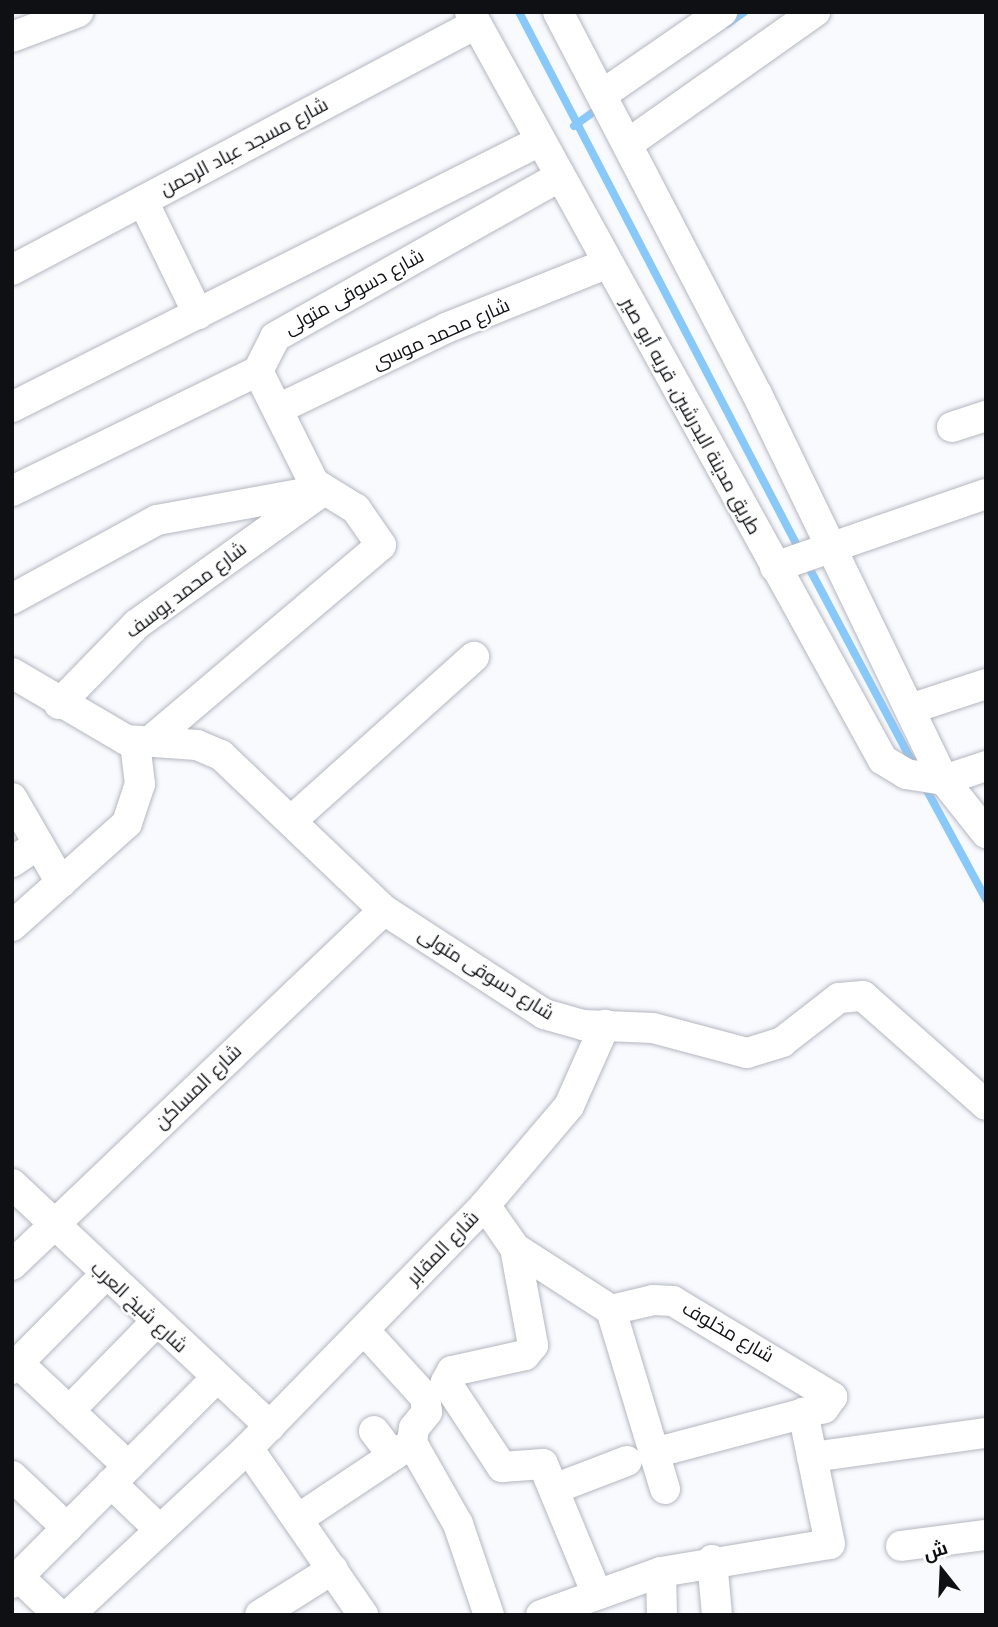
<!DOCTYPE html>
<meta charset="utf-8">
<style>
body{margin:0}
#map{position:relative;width:998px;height:1627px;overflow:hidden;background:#f9fafe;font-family:Arial,Cairo,sans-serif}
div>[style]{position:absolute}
.stream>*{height:8px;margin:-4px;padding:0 4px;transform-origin:4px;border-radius:4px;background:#88c9fc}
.roads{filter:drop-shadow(0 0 2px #b4b7c0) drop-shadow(0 0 2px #b4b7c0)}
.minor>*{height:30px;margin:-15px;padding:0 15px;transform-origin:15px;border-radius:15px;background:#fff}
span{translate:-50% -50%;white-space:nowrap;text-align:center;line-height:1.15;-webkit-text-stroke:5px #fff;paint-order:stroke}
.street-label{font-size:19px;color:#0f1013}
.frame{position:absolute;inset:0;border:14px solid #0f1013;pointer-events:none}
.north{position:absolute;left:907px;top:1536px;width:70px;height:70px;-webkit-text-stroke:5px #fff;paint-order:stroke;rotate:342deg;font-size:19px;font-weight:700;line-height:28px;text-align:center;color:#0f1013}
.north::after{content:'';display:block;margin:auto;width:24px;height:32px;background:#0f1013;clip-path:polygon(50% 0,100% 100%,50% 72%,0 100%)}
</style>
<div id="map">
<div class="stream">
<div style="left:519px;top:12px;width:608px;rotate:62.47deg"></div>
<div style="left:727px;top:24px;width:21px;rotate:-35deg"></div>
<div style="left:574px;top:126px;width:22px;rotate:-36deg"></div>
<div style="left:806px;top:562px;width:232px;rotate:62deg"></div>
<div style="left:924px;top:785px;width:130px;rotate:61.5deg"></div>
</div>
<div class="roads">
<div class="minor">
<div style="left:470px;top:12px;width:854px;rotate:61.1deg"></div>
<div style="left:883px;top:760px;width:27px;rotate:31deg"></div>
<div style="left:906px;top:774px;width:38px;rotate:9deg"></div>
<div style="left:944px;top:780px;width:44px;rotate:-18.4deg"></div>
<div style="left:558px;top:12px;width:431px;rotate:62.5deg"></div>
<div style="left:757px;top:394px;width:429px;rotate:64.2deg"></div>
<div style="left:944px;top:780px;width:68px;rotate:51.6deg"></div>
<div style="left:12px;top:37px;width:71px;rotate:-20.7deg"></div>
<div style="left:603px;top:94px;width:145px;rotate:-34.6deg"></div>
<div style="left:629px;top:143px;width:228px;rotate:-35.2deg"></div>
<div style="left:143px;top:201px;width:126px;rotate:64deg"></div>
<div style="left:12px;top:270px;width:525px;rotate:-27.93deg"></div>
<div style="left:12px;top:407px;width:591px;rotate:-26.74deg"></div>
<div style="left:278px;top:409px;width:187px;rotate:-25.7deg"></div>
<div style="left:446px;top:328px;width:172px;rotate:-21.8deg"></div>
<div style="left:952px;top:427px;width:36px;rotate:-18deg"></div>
<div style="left:12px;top:491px;width:274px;rotate:-26deg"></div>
<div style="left:258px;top:371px;width:38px;rotate:-63deg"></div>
<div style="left:275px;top:337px;width:326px;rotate:-29.4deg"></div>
<div style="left:775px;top:567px;width:223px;rotate:-19.1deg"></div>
<div style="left:12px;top:599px;width:165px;rotate:-28.6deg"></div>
<div style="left:157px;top:520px;width:163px;rotate:-10.3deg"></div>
<div style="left:12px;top:673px;width:132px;rotate:30.4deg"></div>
<div style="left:126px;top:740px;width:71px;rotate:4deg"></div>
<div style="left:197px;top:745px;width:26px;rotate:23deg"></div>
<div style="left:221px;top:755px;width:225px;rotate:43.6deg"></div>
<div style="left:384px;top:910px;width:191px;rotate:33deg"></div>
<div style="left:544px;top:1014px;width:41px;rotate:15.8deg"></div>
<div style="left:583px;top:1025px;width:70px;rotate:2.5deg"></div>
<div style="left:653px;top:1028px;width:97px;rotate:14.9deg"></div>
<div style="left:747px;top:1053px;width:37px;rotate:-17deg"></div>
<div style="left:782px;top:1042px;width:72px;rotate:-37.7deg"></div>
<div style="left:839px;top:998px;width:24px;rotate:-5deg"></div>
<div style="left:863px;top:996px;width:164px;rotate:41.5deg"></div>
<div style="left:59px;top:704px;width:112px;rotate:-45.7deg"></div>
<div style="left:137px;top:624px;width:230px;rotate:-35.6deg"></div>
<div style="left:910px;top:709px;width:80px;rotate:-18.2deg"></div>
<div style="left:149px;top:742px;width:304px;rotate:-40.3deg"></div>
<div style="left:381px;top:545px;width:44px;rotate:-124.8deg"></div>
<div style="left:356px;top:509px;width:49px;rotate:-148.2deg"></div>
<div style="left:314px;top:483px;width:125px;rotate:-116.6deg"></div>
<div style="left:12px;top:798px;width:98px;rotate:60deg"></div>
<div style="left:291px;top:821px;width:246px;rotate:-41.9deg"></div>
<div style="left:12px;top:862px;width:32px;rotate:-34deg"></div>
<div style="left:12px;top:926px;width:154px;rotate:-41.8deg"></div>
<div style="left:127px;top:823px;width:41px;rotate:-71.6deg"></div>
<div style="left:140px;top:784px;width:41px;rotate:-97deg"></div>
<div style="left:12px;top:1184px;width:354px;rotate:43.2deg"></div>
<div style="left:485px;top:1205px;width:52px;rotate:55.1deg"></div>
<div style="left:515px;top:1248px;width:99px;rotate:79.5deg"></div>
<div style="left:533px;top:1345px;width:13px;rotate:129deg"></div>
<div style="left:525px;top:1355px;width:75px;rotate:167.6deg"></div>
<div style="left:452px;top:1371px;width:13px;rotate:119deg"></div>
<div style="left:446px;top:1382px;width:102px;rotate:56.6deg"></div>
<div style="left:502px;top:1467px;width:41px;rotate:-4.2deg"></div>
<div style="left:543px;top:1464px;width:139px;rotate:67.5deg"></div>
<div style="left:515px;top:1248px;width:114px;rotate:32.9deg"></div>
<div style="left:611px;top:1310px;width:43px;rotate:-13.4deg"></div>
<div style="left:653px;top:1300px;width:20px;rotate:3deg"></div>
<div style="left:673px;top:1301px;width:186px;rotate:31.1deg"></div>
<div style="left:832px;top:1397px;width:14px;rotate:126deg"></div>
<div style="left:824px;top:1408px;width:173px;rotate:165.2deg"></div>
<div style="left:12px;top:1265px;width:514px;rotate:-43.66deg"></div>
<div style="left:611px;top:1310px;width:187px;rotate:73.2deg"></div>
<div style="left:364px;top:1330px;width:91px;rotate:47.7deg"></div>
<div style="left:425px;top:1397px;width:15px;rotate:82deg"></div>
<div style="left:427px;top:1412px;width:21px;rotate:129deg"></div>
<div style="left:414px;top:1428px;width:15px;rotate:98deg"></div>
<div style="left:412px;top:1443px;width:93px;rotate:60.4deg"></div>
<div style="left:458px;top:1524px;width:96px;rotate:71.2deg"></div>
<div style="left:18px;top:1363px;width:151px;rotate:43.1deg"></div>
<div style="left:12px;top:1369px;width:131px;rotate:-45.3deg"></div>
<div style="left:69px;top:1411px;width:123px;rotate:-45.7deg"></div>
<div style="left:374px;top:1431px;width:31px;rotate:53deg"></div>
<div style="left:248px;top:1448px;width:203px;rotate:55.4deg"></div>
<div style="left:812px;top:1457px;width:176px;rotate:-7.9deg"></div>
<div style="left:12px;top:1476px;width:76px;rotate:43.4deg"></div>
<div style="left:111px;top:1483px;width:68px;rotate:43.8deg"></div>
<div style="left:554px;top:1489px;width:78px;rotate:-21deg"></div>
<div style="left:298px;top:1519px;width:137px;rotate:-33.7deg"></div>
<div style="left:901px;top:1546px;width:86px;rotate:-7.4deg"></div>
<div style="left:712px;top:1560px;width:55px;rotate:84.8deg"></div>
<div style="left:661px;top:1572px;width:43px;rotate:88.7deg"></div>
<div style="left:18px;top:1576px;width:57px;rotate:43.6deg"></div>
<div style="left:12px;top:1583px;width:289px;rotate:-45.1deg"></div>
<div style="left:69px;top:1615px;width:245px;rotate:-43deg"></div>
<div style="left:248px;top:1448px;width:339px;rotate:-45.7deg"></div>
<div style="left:485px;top:1205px;width:130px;rotate:-49.7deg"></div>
<div style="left:569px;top:1106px;width:89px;rotate:-66deg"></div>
<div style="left:260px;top:1615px;width:86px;rotate:-32.2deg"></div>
<div style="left:541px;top:1615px;width:127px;rotate:-19.7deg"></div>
<div style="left:661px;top:1572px;width:171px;rotate:-9.4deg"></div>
<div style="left:830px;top:1544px;width:134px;rotate:-101.6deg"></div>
</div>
</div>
<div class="street-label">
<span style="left:244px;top:147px;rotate:-28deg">شارع مسجد عباد الرحمن</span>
<span style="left:354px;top:292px;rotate:-29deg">شارع دسوقى متولى</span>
<span style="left:441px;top:334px;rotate:-24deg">شارع محمد موسى</span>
<span style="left:691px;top:416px;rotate:61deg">طريق مدينة البدرشين, قريه أبو صير</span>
<span style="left:186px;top:590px;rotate:-37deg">شارع محمد يوسف</span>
<span style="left:486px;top:974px;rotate:32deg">شارع دسوقى متولى</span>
<span style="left:198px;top:1087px;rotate:-44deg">شارع المساكن</span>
<span style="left:443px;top:1248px;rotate:-46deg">شارع المقابر</span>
<span style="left:139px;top:1307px;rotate:43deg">شارع شيخ العرب</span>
<span style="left:728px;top:1332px;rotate:30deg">شارع مخلوف</span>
</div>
<div class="frame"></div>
<div class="north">ش</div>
</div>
